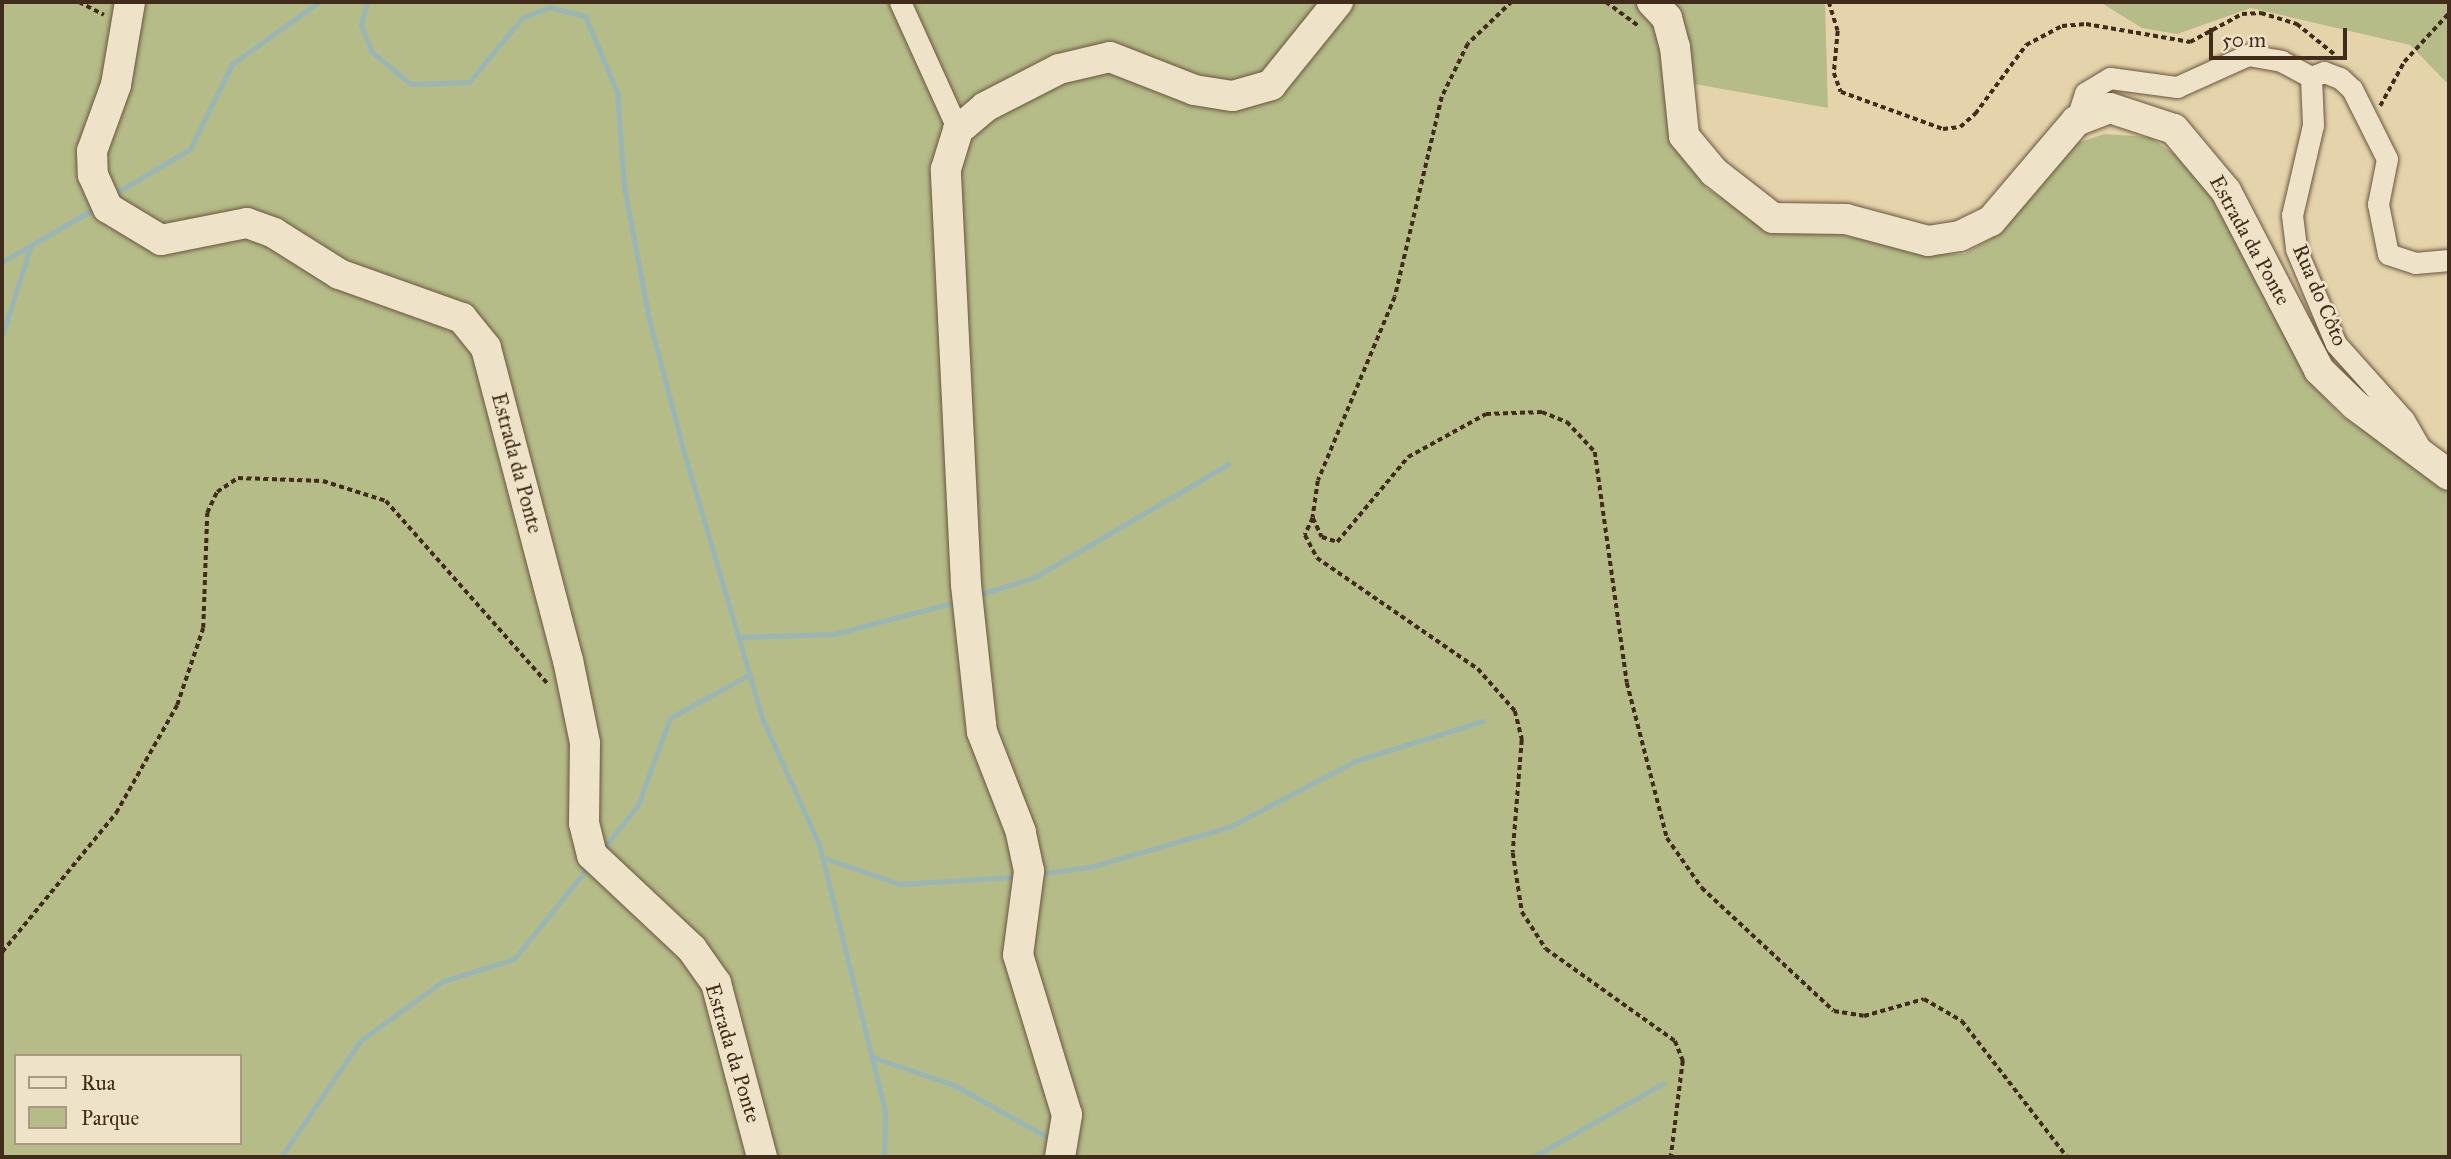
<!DOCTYPE html>
<meta charset="utf-8">
<style>
body{margin:0}
#map{position:relative;width:2451px;height:1159px;overflow:hidden;background:#e5d4ab;font-family:"IM FELL Great Primer",serif}
div>[style]{position:absolute}
.green>*{inset:0;background:#b5bc88}
.stream>*{height:5px;margin:-2.5px;padding:0 2.5px;transform-origin:2.5px;border-radius:2.5px;background:#9ab6b4}
.path>*{height:3.5px;margin-top:-1.75px;transform-origin:0;background:repeating-linear-gradient(90deg,#412b1a 0 5px,transparent 0 8.5px)}
.roads{filter:drop-shadow(0 0 2px #6a553e) drop-shadow(0 0 2px #6a553e)}
.street>*{height:21px;margin:-10.5px;padding:0 10.5px;transform-origin:10.5px;border-radius:10.5px;background:#eee3c8}
.secondary>*{height:30px;margin:-15px;padding:0 15px;transform-origin:15px;border-radius:15px;background:#eee3c8}
span{translate:-50% -50%;white-space:nowrap;text-align:center;line-height:1.15;-webkit-text-stroke:5px #eee3c8;paint-order:stroke}
.street-label{font-size:21px;color:#412b1a}
.frame{position:absolute;inset:0;border:4px solid #412b1a;pointer-events:none}
.legend{position:absolute;left:14px;top:1054px;width:228px;height:91px;box-sizing:border-box;background:#eee3c8;border:2px solid #a99982;margin:0;padding:9px 12px;list-style:none;font-size:21px;color:#412b1a}
.legend li{display:flex;align-items:center;gap:14px;height:35px}
.legend b{width:35px;border:2px solid #a99982}
.scale{position:absolute;left:2209px;top:28px;width:138px;height:32px;box-sizing:border-box;border:4px solid #412b1a;border-top:0;padding-left:9px;font-size:21px;line-height:24px;white-space:nowrap;color:#412b1a;-webkit-text-stroke:5px #eee3c8;paint-order:stroke}
</style>
<div id="map">
<div class="green">
<div style="clip-path:polygon(evenodd,2px 2px,1825px 2px,1828px 108px,1667px 79px,1689px 164px,1707px 189px,1759px 218px,1930px 253px,1964px 254px,1991px 239px,2072px 145px,2104px 134px,2149px 137px,2184px 160px,2212px 189px,2305px 375px,2340px 415px,2434px 475px,2449px 493px,2449px 1157px,2px 1157px,2px 2px,16px 1056px,240px 1056px,240px 1143px,16px 1143px,16px 1056px)"></div>
<div style="clip-path:polygon(2100px 2px,2449px 2px,2449px 85px,2410px 45px,2251px 8px,2177px 34px,2142px 28px)"></div>
</div>
<div class="stream">
<div style="left:367px;top:2px;width:24px;rotate:105deg"></div>
<div style="left:361px;top:25px;width:29px;rotate:68deg"></div>
<div style="left:372px;top:52px;width:50px;rotate:39.4deg"></div>
<div style="left:411px;top:84px;width:58px;rotate:-2deg"></div>
<div style="left:469px;top:82px;width:83px;rotate:-50.4deg"></div>
<div style="left:522px;top:18px;width:29px;rotate:-22deg"></div>
<div style="left:549px;top:7px;width:37px;rotate:14deg"></div>
<div style="left:585px;top:16px;width:82px;rotate:67.2deg"></div>
<div style="left:617px;top:92px;width:94px;rotate:85.7deg"></div>
<div style="left:624px;top:186px;width:135px;rotate:79.4deg"></div>
<div style="left:649px;top:319px;width:134px;rotate:75.3deg"></div>
<div style="left:683px;top:449px;width:280px;rotate:73.6deg"></div>
<div style="left:762px;top:718px;width:138px;rotate:65.7deg"></div>
<div style="left:819px;top:844px;width:275px;rotate:76.1deg"></div>
<div style="left:885px;top:1111px;width:46px;rotate:91.2deg"></div>
<div style="left:119px;top:191px;width:82px;rotate:-30.6deg"></div>
<div style="left:190px;top:149px;width:95px;rotate:-63.7deg"></div>
<div style="left:232px;top:64px;width:107px;rotate:-35.5deg"></div>
<div style="left:2px;top:262px;width:104px;rotate:-30deg"></div>
<div style="left:2px;top:336px;width:92px;rotate:-72.3deg"></div>
<div style="left:984px;top:593px;width:53px;rotate:-17.4deg"></div>
<div style="left:1035px;top:577px;width:224px;rotate:-30.3deg"></div>
<div style="left:740px;top:637px;width:94px;rotate:-1.8deg"></div>
<div style="left:834px;top:634px;width:122px;rotate:-14.7deg"></div>
<div style="left:606px;top:845px;width:51px;rotate:-51.3deg"></div>
<div style="left:638px;top:805px;width:93px;rotate:-69.8deg"></div>
<div style="left:670px;top:718px;width:91px;rotate:-28.8deg"></div>
<div style="left:822px;top:857px;width:82px;rotate:19.3deg"></div>
<div style="left:899px;top:884px;width:113px;rotate:-3.5deg"></div>
<div style="left:1045px;top:873px;width:45px;rotate:-7.6deg"></div>
<div style="left:1090px;top:867px;width:145px;rotate:-16.1deg"></div>
<div style="left:1229px;top:827px;width:142px;rotate:-27.6deg"></div>
<div style="left:1355px;top:761px;width:134px;rotate:-17.4deg"></div>
<div style="left:872px;top:1057px;width:87px;rotate:18.9deg"></div>
<div style="left:954px;top:1085px;width:107px;rotate:29.2deg"></div>
<div style="left:281px;top:1157px;width:140px;rotate:-55.7deg"></div>
<div style="left:360px;top:1041px;width:102px;rotate:-35.9deg"></div>
<div style="left:443px;top:981px;width:74px;rotate:-17.2deg"></div>
<div style="left:514px;top:959px;width:113px;rotate:-51.1deg"></div>
<div style="left:1076px;top:1157px;width:1px"></div>
<div style="left:1533px;top:1157px;width:150px;rotate:-29.5deg"></div>
</div>
<div class="path">
<div style="left:79px;top:2px;width:28px;rotate:27deg"></div>
<div style="left:1512px;top:2px;width:61px;rotate:136.3deg"></div>
<div style="left:1468px;top:44px;width:59px;rotate:116.1deg"></div>
<div style="left:1442px;top:97px;width:205px;rotate:103.2deg"></div>
<div style="left:1395px;top:297px;width:199px;rotate:112.7deg"></div>
<div style="left:1318px;top:481px;width:37px;rotate:98deg"></div>
<div style="left:1313px;top:518px;width:21px;rotate:65deg"></div>
<div style="left:1322px;top:537px;width:16px;rotate:18deg"></div>
<div style="left:1337px;top:542px;width:111px;rotate:-50.1deg"></div>
<div style="left:1408px;top:457px;width:89px;rotate:-28.9deg"></div>
<div style="left:1486px;top:414px;width:56px;rotate:-2deg"></div>
<div style="left:1542px;top:412px;width:27px;rotate:22deg"></div>
<div style="left:1567px;top:422px;width:41px;rotate:47deg"></div>
<div style="left:1595px;top:452px;width:233px;rotate:82.1deg"></div>
<div style="left:1627px;top:683px;width:160px;rotate:75.5deg"></div>
<div style="left:1667px;top:838px;width:61px;rotate:55deg"></div>
<div style="left:1702px;top:888px;width:180px;rotate:43deg"></div>
<div style="left:1834px;top:1011px;width:30px;rotate:9deg"></div>
<div style="left:1864px;top:1016px;width:62px;rotate:-15.8deg"></div>
<div style="left:1924px;top:999px;width:44px;rotate:30.1deg"></div>
<div style="left:1962px;top:1021px;width:172px;rotate:52.3deg"></div>
<div style="left:1606px;top:2px;width:42px;rotate:36.3deg"></div>
<div style="left:1829px;top:2px;width:30px;rotate:73deg"></div>
<div style="left:1838px;top:31px;width:42px;rotate:95.4deg"></div>
<div style="left:1834px;top:73px;width:20px;rotate:70deg"></div>
<div style="left:1841px;top:92px;width:109px;rotate:19.9deg"></div>
<div style="left:1943px;top:129px;width:17px;rotate:-7deg"></div>
<div style="left:1960px;top:127px;width:20px;rotate:-41deg"></div>
<div style="left:1975px;top:114px;width:86px;rotate:-53.5deg"></div>
<div style="left:2026px;top:45px;width:41px;rotate:-27.8deg"></div>
<div style="left:2062px;top:26px;width:24px;rotate:-5deg"></div>
<div style="left:2086px;top:24px;width:106px;rotate:9.8deg"></div>
<div style="left:2190px;top:42px;width:59px;rotate:-28.3deg"></div>
<div style="left:2242px;top:14px;width:19px;rotate:-3deg"></div>
<div style="left:2261px;top:13px;width:38px;rotate:17deg"></div>
<div style="left:2297px;top:24px;width:48px;rotate:39deg"></div>
<div style="left:2380px;top:106px;width:50px;rotate:-61.4deg"></div>
<div style="left:2404px;top:62px;width:67px;rotate:-47.4deg"></div>
<div style="left:1313px;top:518px;width:19px;rotate:115deg"></div>
<div style="left:1305px;top:535px;width:26px;rotate:62deg"></div>
<div style="left:1317px;top:558px;width:196px;rotate:34.6deg"></div>
<div style="left:1478px;top:669px;width:56px;rotate:48.6deg"></div>
<div style="left:1515px;top:711px;width:30px;rotate:76deg"></div>
<div style="left:1522px;top:740px;width:113px;rotate:94.6deg"></div>
<div style="left:1513px;top:853px;width:60px;rotate:81.3deg"></div>
<div style="left:1522px;top:912px;width:44px;rotate:57deg"></div>
<div style="left:1546px;top:949px;width:158px;rotate:35.5deg"></div>
<div style="left:1675px;top:1041px;width:22px;rotate:68deg"></div>
<div style="left:1683px;top:1061px;width:97px;rotate:97.1deg"></div>
<div style="left:2px;top:952px;width:180px;rotate:-50.6deg"></div>
<div style="left:116px;top:813px;width:124px;rotate:-60.5deg"></div>
<div style="left:177px;top:705px;width:81px;rotate:-71.3deg"></div>
<div style="left:203px;top:628px;width:115px;rotate:-88deg"></div>
<div style="left:207px;top:513px;width:23px;rotate:-65deg"></div>
<div style="left:217px;top:492px;width:25px;rotate:-34deg"></div>
<div style="left:238px;top:478px;width:85px;rotate:2deg"></div>
<div style="left:323px;top:481px;width:66px;rotate:17.6deg"></div>
<div style="left:386px;top:501px;width:246px;rotate:48.5deg"></div>
</div>
<div class="roads">
<div class="street">
<div style="left:900px;top:2px;width:141px;rotate:65.6deg"></div>
<div style="left:2311px;top:77px;width:48px;rotate:87.6deg"></div>
<div style="left:2313px;top:125px;width:92px;rotate:103.1deg"></div>
<div style="left:2292px;top:215px;width:34px;rotate:83deg"></div>
<div style="left:2296px;top:249px;width:103px;rotate:67.2deg"></div>
<div style="left:2336px;top:344px;width:102px;rotate:48.2deg"></div>
<div style="left:2404px;top:420px;width:30px;rotate:60deg"></div>
<div style="left:2076px;top:121px;width:29px;rotate:-72deg"></div>
<div style="left:2085px;top:93px;width:29px;rotate:-31deg"></div>
<div style="left:2110px;top:78px;width:68px;rotate:7.7deg"></div>
<div style="left:2177px;top:87px;width:78px;rotate:-24.3deg"></div>
<div style="left:2248px;top:55px;width:34px;rotate:10deg"></div>
<div style="left:2281px;top:61px;width:34px;rotate:28deg"></div>
<div style="left:2311px;top:77px;width:14px;rotate:-21deg"></div>
<div style="left:2324px;top:72px;width:17px;rotate:21deg"></div>
<div style="left:2340px;top:78px;width:16px;rotate:43deg"></div>
<div style="left:2352px;top:89px;width:78px;rotate:63.4deg"></div>
<div style="left:2387px;top:159px;width:46px;rotate:101.3deg"></div>
<div style="left:2378px;top:204px;width:51px;rotate:78.7deg"></div>
<div style="left:2388px;top:254px;width:28px;rotate:18deg"></div>
<div style="left:2415px;top:263px;width:34px;rotate:-5deg"></div>
</div>
<div class="secondary">
<div style="left:130px;top:2px;width:84px;rotate:99.6deg"></div>
<div style="left:116px;top:85px;width:70px;rotate:110deg"></div>
<div style="left:92px;top:151px;width:24px;rotate:88deg"></div>
<div style="left:93px;top:175px;width:36px;rotate:66deg"></div>
<div style="left:108px;top:208px;width:62px;rotate:31.1deg"></div>
<div style="left:161px;top:240px;width:88px;rotate:-11.2deg"></div>
<div style="left:247px;top:223px;width:29px;rotate:20deg"></div>
<div style="left:274px;top:233px;width:77px;rotate:32.2deg"></div>
<div style="left:339px;top:274px;width:131px;rotate:19.7deg"></div>
<div style="left:462px;top:318px;width:38px;rotate:51deg"></div>
<div style="left:486px;top:348px;width:323px;rotate:75.3deg"></div>
<div style="left:568px;top:660px;width:85px;rotate:78.4deg"></div>
<div style="left:585px;top:743px;width:80px;rotate:90.7deg"></div>
<div style="left:584px;top:823px;width:33px;rotate:76deg"></div>
<div style="left:592px;top:855px;width:137px;rotate:43.2deg"></div>
<div style="left:692px;top:949px;width:42px;rotate:54.8deg"></div>
<div style="left:716px;top:983px;width:180px;rotate:75.2deg"></div>
<div style="left:1652px;top:2px;width:22px;rotate:47deg"></div>
<div style="left:1667px;top:18px;width:30px;rotate:75deg"></div>
<div style="left:1675px;top:47px;width:89px;rotate:84.2deg"></div>
<div style="left:1684px;top:136px;width:47px;rotate:50.2deg"></div>
<div style="left:1714px;top:172px;width:75px;rotate:37.9deg"></div>
<div style="left:1773px;top:218px;width:73px;rotate:0.8deg"></div>
<div style="left:1846px;top:219px;width:85px;rotate:15deg"></div>
<div style="left:1928px;top:241px;width:32px;rotate:-9deg"></div>
<div style="left:1960px;top:236px;width:34px;rotate:-26deg"></div>
<div style="left:1991px;top:221px;width:131px;rotate:-49.6deg"></div>
<div style="left:2076px;top:121px;width:36px;rotate:-21deg"></div>
<div style="left:2110px;top:108px;width:67px;rotate:18.2deg"></div>
<div style="left:2174px;top:129px;width:81px;rotate:50deg"></div>
<div style="left:2226px;top:191px;width:202px;rotate:62.5deg"></div>
<div style="left:2319px;top:370px;width:50px;rotate:44.2deg"></div>
<div style="left:2355px;top:405px;width:117px;rotate:36.7deg"></div>
<div style="left:1060px;top:1157px;width:43px;rotate:-80.5deg"></div>
<div style="left:1067px;top:1115px;width:167px;rotate:-107deg"></div>
<div style="left:1018px;top:955px;width:85px;rotate:-82.5deg"></div>
<div style="left:1029px;top:871px;width:40px;rotate:-102deg"></div>
<div style="left:1021px;top:832px;width:107px;rotate:-111.3deg"></div>
<div style="left:982px;top:732px;width:149px;rotate:-96.2deg"></div>
<div style="left:966px;top:584px;width:415px;rotate:-92.8deg"></div>
<div style="left:946px;top:169px;width:41px;rotate:-72.9deg"></div>
<div style="left:958px;top:130px;width:35px;rotate:-40deg"></div>
<div style="left:985px;top:107px;width:83px;rotate:-27.2deg"></div>
<div style="left:1059px;top:69px;width:52px;rotate:-13.2deg"></div>
<div style="left:1110px;top:57px;width:90px;rotate:21.4deg"></div>
<div style="left:1194px;top:90px;width:39px;rotate:9deg"></div>
<div style="left:1233px;top:96px;width:40px;rotate:-16deg"></div>
<div style="left:1271px;top:85px;width:107px;rotate:-51.1deg"></div>
</div>
</div>
<div class="street-label">
<span style="left:2250px;top:240px;rotate:61deg">Estrada da Ponte</span>
<span style="left:2320px;top:295px;rotate:67deg">Rua do Côto</span>
<span style="left:517px;top:463px;rotate:75deg">Estrada da Ponte</span>
<span style="left:733px;top:1053px;rotate:73deg">Estrada da Ponte</span>
</div>
<div class="frame"></div>
<ul class="legend">
<li><b style="height:9px;background:#eee3c8"></b>Rua</li>
<li><b style="height:19px;background:#b5bc88"></b>Parque</li>
</ul>
<div class="scale">50 m</div>
</div>
